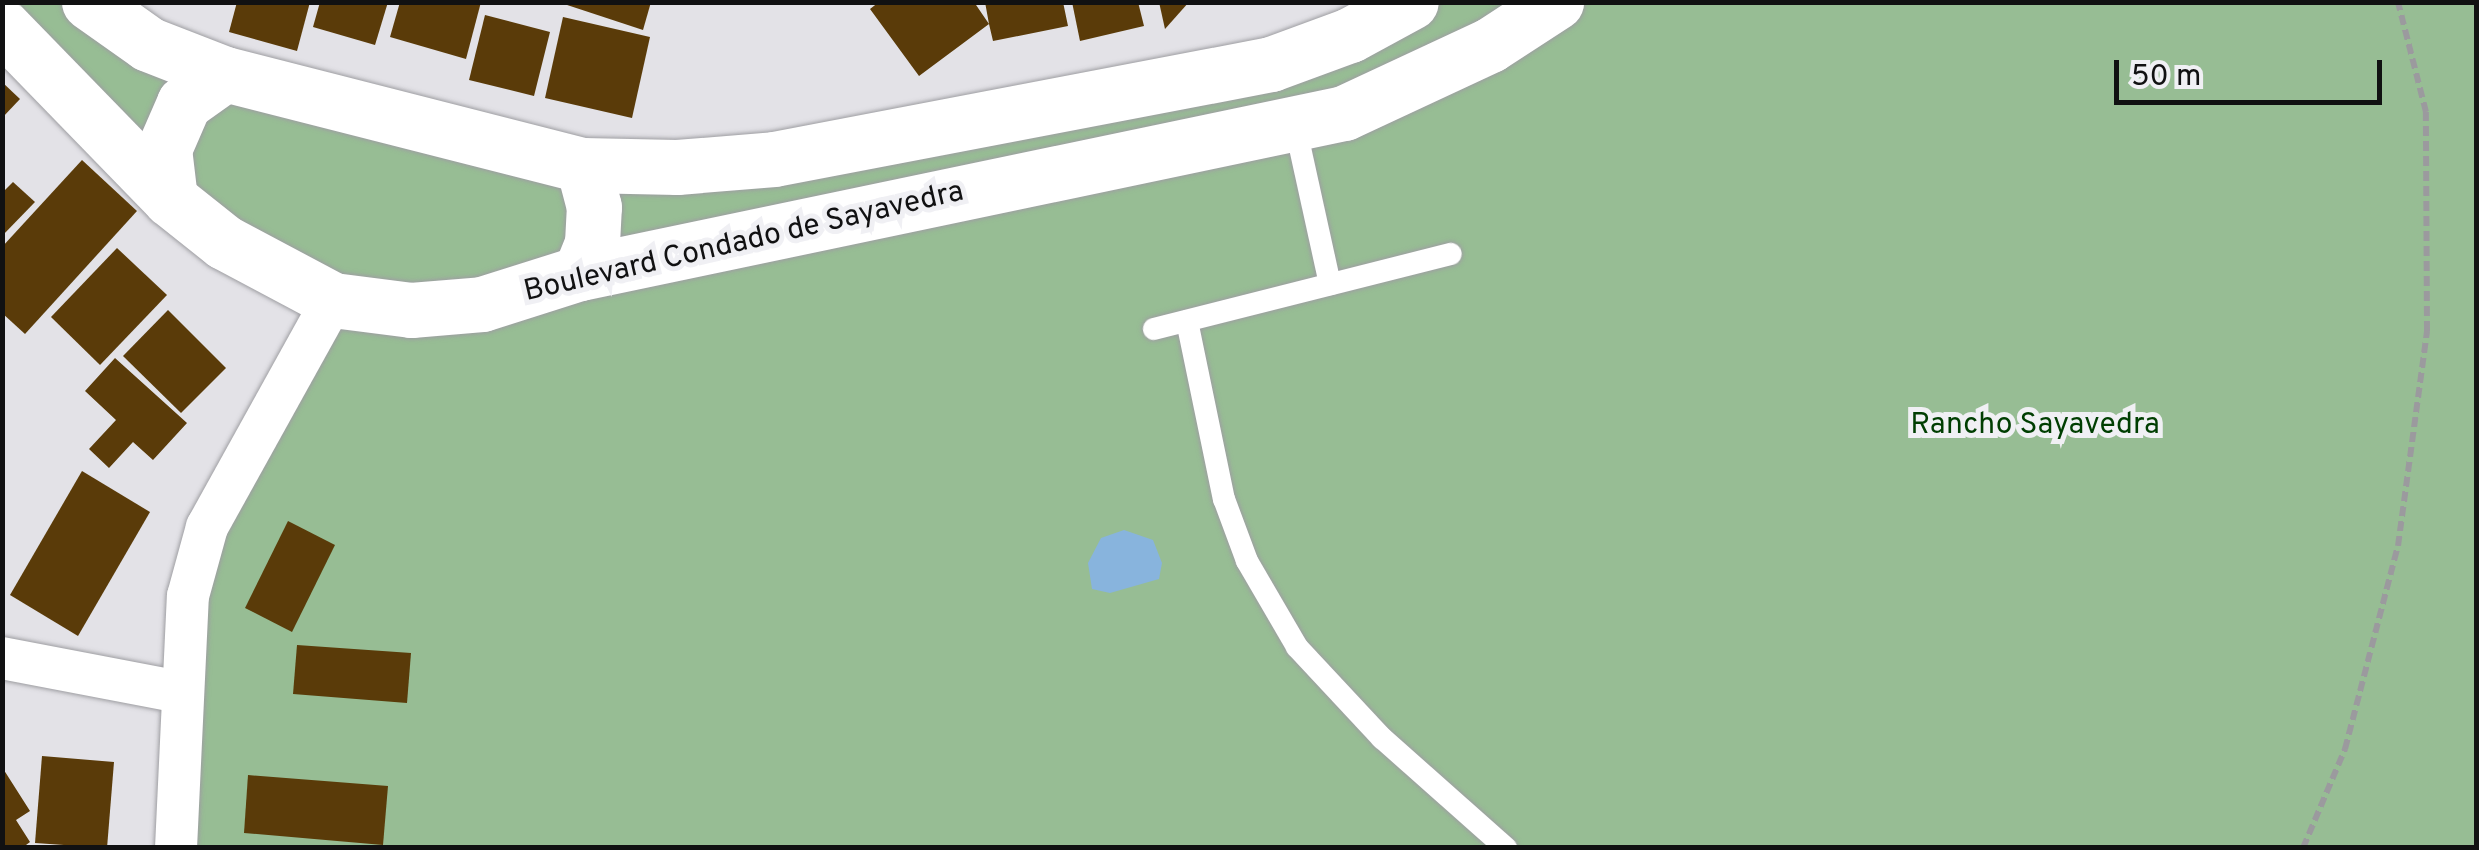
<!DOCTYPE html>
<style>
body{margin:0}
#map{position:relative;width:2479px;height:850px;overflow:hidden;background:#e3e2e7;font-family:Overpass,sans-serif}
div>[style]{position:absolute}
.green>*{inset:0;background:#97bd94}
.water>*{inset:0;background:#88b4dd}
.building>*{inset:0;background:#5a3b09}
.path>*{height:6px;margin-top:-3px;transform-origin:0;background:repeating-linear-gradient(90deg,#9b9a9e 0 10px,transparent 0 15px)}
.roads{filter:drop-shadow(0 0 2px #9e9ea2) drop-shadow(0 0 2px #9e9ea2)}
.service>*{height:22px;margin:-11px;padding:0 11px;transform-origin:11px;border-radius:11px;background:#fff}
.minor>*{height:42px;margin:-21px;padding:0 21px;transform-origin:21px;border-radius:21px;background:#fff}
.tertiary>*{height:55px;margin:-27.5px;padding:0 27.5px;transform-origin:27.5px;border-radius:27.5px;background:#fff}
span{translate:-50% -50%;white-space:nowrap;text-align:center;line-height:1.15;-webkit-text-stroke:10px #f0f0f4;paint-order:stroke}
.street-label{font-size:30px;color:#111112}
.park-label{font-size:30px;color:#003e02}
.frame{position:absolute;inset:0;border:5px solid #111112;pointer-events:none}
.scale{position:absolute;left:2114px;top:60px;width:268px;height:45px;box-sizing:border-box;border:5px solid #111112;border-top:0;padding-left:12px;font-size:30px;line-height:35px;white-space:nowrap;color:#111112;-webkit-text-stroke:8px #f0f0f4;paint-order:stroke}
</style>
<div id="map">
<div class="green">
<div style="clip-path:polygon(2px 3px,89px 3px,583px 165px,774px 159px,1411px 3px,2476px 3px,2476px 847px,176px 847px,188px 597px,333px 300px,285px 277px)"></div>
</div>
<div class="water">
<div style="clip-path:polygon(1124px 530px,1153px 540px,1162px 563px,1159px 579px,1110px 593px,1092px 589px,1088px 563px,1101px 538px)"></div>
</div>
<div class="building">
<div style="clip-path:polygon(237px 2px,310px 2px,297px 51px,229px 32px)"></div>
<div style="clip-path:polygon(320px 2px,388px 2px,375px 45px,313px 27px)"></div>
<div style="clip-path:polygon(400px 2px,481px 2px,466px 59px,390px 37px)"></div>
<div style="clip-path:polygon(558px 2px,651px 2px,643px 30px)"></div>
<div style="clip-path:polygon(879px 2px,974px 2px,989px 24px,985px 2px,1063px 2px,1068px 26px,993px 41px,989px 24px,919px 76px,870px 9px)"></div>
<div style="clip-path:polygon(1072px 2px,1138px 2px,1144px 26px,1080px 41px)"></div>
<div style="clip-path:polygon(1159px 2px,1189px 2px,1165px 29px)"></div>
<div style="clip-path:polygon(485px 15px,550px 32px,534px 96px,469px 80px)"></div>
<div style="clip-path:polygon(563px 17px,650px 37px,632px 118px,545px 98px)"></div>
<div style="clip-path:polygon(2px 82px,20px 99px,2px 118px)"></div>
<div style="clip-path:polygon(82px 160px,137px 211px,25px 334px,2px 313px,2px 247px)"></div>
<div style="clip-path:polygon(13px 182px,35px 202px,2px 236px,2px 193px)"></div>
<div style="clip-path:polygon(117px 248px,167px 295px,100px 365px,51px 317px)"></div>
<div style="clip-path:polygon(168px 310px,226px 368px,181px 413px,123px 356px)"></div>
<div style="clip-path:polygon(115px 358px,187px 423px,153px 460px,133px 442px,109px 468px,89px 449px,116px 420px,85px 391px)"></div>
<div style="clip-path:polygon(82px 471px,150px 512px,78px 636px,10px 595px)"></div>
<div style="clip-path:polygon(288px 521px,335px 545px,292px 632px,245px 608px)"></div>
<div style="clip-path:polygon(297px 645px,411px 653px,407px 703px,293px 694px)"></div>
<div style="clip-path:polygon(42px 756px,114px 762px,107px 848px,35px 843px)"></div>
<div style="clip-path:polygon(2px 767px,30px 811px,16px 820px,30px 842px,22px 848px,2px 848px)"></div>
<div style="clip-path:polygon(248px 775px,388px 786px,383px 845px,244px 833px)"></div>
</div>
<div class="path">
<div style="left:2303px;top:848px;width:108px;rotate:-67deg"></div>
<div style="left:2345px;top:749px;width:210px;rotate:-75.4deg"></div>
<div style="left:2398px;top:546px;width:217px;rotate:-82.3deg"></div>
<div style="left:2427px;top:331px;width:219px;rotate:-90.3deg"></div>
<div style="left:2426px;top:112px;width:114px;rotate:-104.3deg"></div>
</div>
<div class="roads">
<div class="service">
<div style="left:1295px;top:125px;width:163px;rotate:77.6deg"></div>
<div style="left:1187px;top:321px;width:182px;rotate:78.3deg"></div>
<div style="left:1224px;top:499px;width:66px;rotate:69.6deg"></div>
<div style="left:1247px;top:561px;width:99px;rotate:59.8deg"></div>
<div style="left:1297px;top:647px;width:125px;rotate:47deg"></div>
<div style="left:1382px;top:738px;width:166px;rotate:41.6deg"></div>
<div style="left:1154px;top:329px;width:306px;rotate:-14.2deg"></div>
</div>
<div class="minor">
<div style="left:2px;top:658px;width:182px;rotate:10.8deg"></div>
<div style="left:176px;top:848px;width:252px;rotate:-87.3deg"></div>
<div style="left:188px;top:596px;width:72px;rotate:-74.6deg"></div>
<div style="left:207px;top:527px;width:260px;rotate:-61deg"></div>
</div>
<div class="tertiary">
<div style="left:89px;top:2px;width:72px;rotate:35.4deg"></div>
<div style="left:148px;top:44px;width:83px;rotate:21.3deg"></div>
<div style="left:225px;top:74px;width:369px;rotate:14.3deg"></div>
<div style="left:583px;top:165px;width:94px;rotate:1.2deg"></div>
<div style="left:677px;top:167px;width:97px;rotate:-4.7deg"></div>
<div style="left:774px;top:159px;width:506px;rotate:-10.82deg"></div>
<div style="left:1271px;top:64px;width:84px;rotate:-20.2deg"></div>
<div style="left:1350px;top:35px;width:69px;rotate:-28.4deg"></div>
<div style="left:2px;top:26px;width:241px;rotate:45.8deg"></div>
<div style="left:170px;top:199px;width:69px;rotate:38.5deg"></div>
<div style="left:224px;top:242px;width:123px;rotate:28deg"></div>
<div style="left:333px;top:300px;width:79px;rotate:7.3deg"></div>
<div style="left:411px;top:310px;width:71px;rotate:-4.8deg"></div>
<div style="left:482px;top:304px;width:103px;rotate:-17.6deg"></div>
<div style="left:580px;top:273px;width:781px;rotate:-11.83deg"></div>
<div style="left:1344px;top:113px;width:161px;rotate:-25deg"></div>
<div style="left:1490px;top:45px;width:79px;rotate:-33.1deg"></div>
<div style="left:170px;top:199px;width:50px;rotate:-96.8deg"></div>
<div style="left:164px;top:149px;width:50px;rotate:-66.5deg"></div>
<div style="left:184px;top:103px;width:50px;rotate:-35.3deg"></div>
<div style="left:580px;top:273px;width:32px;rotate:-68deg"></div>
<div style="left:592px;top:243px;width:36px;rotate:-87deg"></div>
<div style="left:594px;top:207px;width:43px;rotate:-104.7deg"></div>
</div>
</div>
<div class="street-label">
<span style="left:744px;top:243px;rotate:-13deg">Boulevard Condado de Sayavedra</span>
</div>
<div class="park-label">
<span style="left:2035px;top:426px">Rancho Sayavedra</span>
</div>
<div class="frame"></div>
<div class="scale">50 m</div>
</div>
